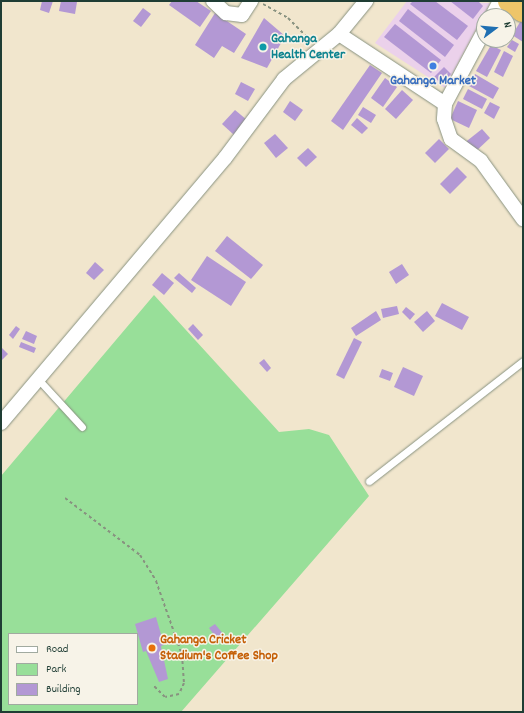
<!DOCTYPE html>
<style>
body{margin:0}
#map{position:relative;width:524px;height:713px;overflow:hidden;background:#f1e6cd;font-family:Dekko,sans-serif}
div>[style]{position:absolute}
.built>*{inset:0;background:#ebd1eb}
.green>*{inset:0;background:#98df99}
.building>*{inset:0;background:#b398d4}
.path>*{height:2px;margin-top:-1px;transform-origin:0;background:repeating-linear-gradient(90deg,#889280 0 3px,transparent 0 6px)}
.roads{filter:drop-shadow(0 0 1px #889280) drop-shadow(0 0 1px #889280)}
.lane>*{height:7px;margin:-3.5px;padding:0 3.5px;transform-origin:3.5px;border-radius:3.5px;background:#fff}
.street>*{height:14px;margin:-7px;padding:0 7px;transform-origin:7px;border-radius:7px;background:#fff}
.highway>*{height:22px;margin:-11px;padding:0 11px;transform-origin:11px;border-radius:11px;background:#eec569}
.dots>*{width:11px;height:11px;translate:-50% -50%;box-sizing:border-box;border:2px solid #f7f3e8;border-radius:50%}
span{translate:-50% -50%;white-space:nowrap;text-align:center;line-height:1.15;-webkit-text-stroke:3px #f7f3e8;paint-order:stroke}
.culture-label{font-size:14px;color:#0d838f;font-weight:700}
.left{translate:0 -50%;text-align:left}
.shop-label{font-size:14px;color:#366cbe;font-weight:700}
.food-label{font-size:14px;color:#c56008;font-weight:700}
.frame{position:absolute;inset:0;border:2px solid #1f3d34;pointer-events:none}
.legend{position:absolute;left:8px;top:633px;width:130px;height:72px;box-sizing:border-box;background:#f7f3e8;border:1px solid #a1aaa0;margin:0;padding:5px 7px;list-style:none;font-size:12px;color:#1f3d34}
.legend li{display:flex;align-items:center;gap:8px;height:20px}
.legend b{width:20px;border:1px solid #a1aaa0}
.north{position:absolute;left:476px;top:8px;width:40px;height:40px;box-sizing:border-box;background:#f7f3e8;border:1px solid #a1aaa0;border-radius:50%;rotate:74deg;font-size:11px;font-weight:700;line-height:16px;text-align:center;color:#1f3d34}
.north::after{content:'';display:block;margin:auto;width:14px;height:18px;background:#1f6fb2;clip-path:polygon(50% 0,100% 100%,50% 72%,0 100%)}
</style>
<div id="map">
<div class="built">
<div style="clip-path:polygon(407px 1px,490px 3px,445px 88px,375px 43px)"></div>
</div>
<div class="green">
<div style="clip-path:polygon(evenodd,154px 295px,279px 432px,309px 429px,329px 435px,369px 496px,181px 712px,1px 712px,1px 476px,154px 295px,9px 634px,137px 634px,137px 704px,9px 704px,9px 634px)"></div>
</div>
<div class="building">
<div style="clip-path:polygon(42px 1px,53px 1px,49px 13px,40px 10px)"></div>
<div style="clip-path:polygon(61px 1px,77px 2px,75px 14px,59px 11px)"></div>
<div style="clip-path:polygon(172px 1px,196px 1px,211px 11px,200px 27px,169px 5px)"></div>
<div style="clip-path:polygon(413px 1px,435px 1px,468px 26px,457px 40px,410px 4px)"></div>
<div style="clip-path:polygon(450px 1px,478px 1px,483px 6px,473px 19px)"></div>
<div style="clip-path:polygon(143px 8px,151px 14px,141px 27px,133px 21px)"></div>
<div style="clip-path:polygon(408px 9px,454px 45px,445px 57px,399px 21px)"></div>
<div style="clip-path:polygon(215px 13px,246px 34px,234px 53px,222px 46px,214px 58px,195px 45px)"></div>
<div style="clip-path:polygon(264px 18px,285px 36px,267px 68px,241px 58px)"></div>
<div style="clip-path:polygon(522px 19px,523px 20px,523px 42px,512px 35px)"></div>
<div style="clip-path:polygon(508px 20px,514px 23px,508px 36px)"></div>
<div style="clip-path:polygon(395px 24px,441px 60px,431px 73px,384px 37px)"></div>
<div style="clip-path:polygon(493px 40px,506px 40px,503px 47px)"></div>
<div style="clip-path:polygon(512px 40px,519px 44px,515px 52px,507px 47px)"></div>
<div style="clip-path:polygon(491px 45px,501px 50px,487px 77px,476px 71px)"></div>
<div style="clip-path:polygon(504px 51px,513px 56px,503px 77px,494px 72px)"></div>
<div style="clip-path:polygon(370px 65px,382px 73px,343px 130px,331px 121px)"></div>
<div style="clip-path:polygon(444px 67px,451px 74px,442px 84px,434px 77px)"></div>
<div style="clip-path:polygon(475px 74px,499px 88px,493px 99px,469px 86px)"></div>
<div style="clip-path:polygon(385px 78px,397px 87px,383px 107px,371px 98px)"></div>
<div style="clip-path:polygon(241px 82px,255px 89px,248px 101px,235px 94px)"></div>
<div style="clip-path:polygon(468px 89px,487px 99px,482px 109px,463px 99px)"></div>
<div style="clip-path:polygon(402px 90px,413px 100px,396px 119px,385px 109px)"></div>
<div style="clip-path:polygon(290px 101px,303px 110px,295px 121px,283px 112px)"></div>
<div style="clip-path:polygon(458px 101px,477px 110px,469px 128px,450px 119px)"></div>
<div style="clip-path:polygon(490px 102px,500px 107px,494px 119px,484px 113px)"></div>
<div style="clip-path:polygon(363px 107px,376px 115px,371px 123px,358px 115px)"></div>
<div style="clip-path:polygon(235px 110px,247px 120px,234px 135px,222px 124px)"></div>
<div style="clip-path:polygon(357px 118px,368px 128px,362px 134px,351px 125px)"></div>
<div style="clip-path:polygon(482px 129px,490px 138px,473px 154px,463px 144px)"></div>
<div style="clip-path:polygon(275px 134px,288px 148px,276px 158px,264px 143px)"></div>
<div style="clip-path:polygon(439px 139px,449px 149px,435px 163px,425px 153px)"></div>
<div style="clip-path:polygon(308px 148px,317px 157px,306px 167px,297px 158px)"></div>
<div style="clip-path:polygon(457px 167px,467px 177px,450px 194px,440px 184px)"></div>
<div style="clip-path:polygon(227px 236px,263px 265px,251px 279px,215px 251px)"></div>
<div style="clip-path:polygon(207px 256px,246px 282px,231px 306px,191px 280px)"></div>
<div style="clip-path:polygon(95px 262px,104px 270px,94px 280px,86px 273px)"></div>
<div style="clip-path:polygon(402px 264px,409px 275px,396px 284px,389px 272px)"></div>
<div style="clip-path:polygon(162px 273px,174px 283px,164px 295px,152px 285px)"></div>
<div style="clip-path:polygon(179px 273px,196px 288px,192px 293px,174px 278px)"></div>
<div style="clip-path:polygon(442px 303px,469px 317px,462px 330px,435px 316px)"></div>
<div style="clip-path:polygon(397px 306px,399px 314px,383px 318px,381px 309px)"></div>
<div style="clip-path:polygon(406px 307px,415px 314px,410px 320px,402px 312px)"></div>
<div style="clip-path:polygon(376px 311px,381px 320px,356px 336px,351px 328px)"></div>
<div style="clip-path:polygon(427px 311px,435px 321px,423px 332px,414px 322px)"></div>
<div style="clip-path:polygon(193px 324px,203px 335px,198px 340px,188px 329px)"></div>
<div style="clip-path:polygon(16px 326px,20px 329px,13px 339px,9px 335px)"></div>
<div style="clip-path:polygon(26px 331px,37px 336px,34px 344px,22px 339px)"></div>
<div style="clip-path:polygon(354px 338px,362px 342px,344px 379px,336px 375px)"></div>
<div style="clip-path:polygon(21px 342px,36px 348px,34px 353px,19px 347px)"></div>
<div style="clip-path:polygon(1px 347px,8px 354px,1px 361px)"></div>
<div style="clip-path:polygon(264px 359px,271px 368px,267px 372px,259px 363px)"></div>
<div style="clip-path:polygon(403px 367px,423px 376px,414px 396px,394px 387px)"></div>
<div style="clip-path:polygon(382px 369px,393px 373px,390px 381px,379px 377px)"></div>
<div style="clip-path:polygon(156px 617px,164px 645px,161px 646px,168px 679px,159px 682px,146px 651px,143px 652px,135px 624px)"></div>
<div style="clip-path:polygon(215px 624px,224px 635px,218px 640px,209px 628px)"></div>
</div>
<div class="path">
<div style="left:263px;top:4px;width:29px;rotate:29deg"></div>
<div style="left:288px;top:18px;width:33px;rotate:45deg"></div>
<div style="left:65px;top:498px;width:94px;rotate:37.2deg"></div>
<div style="left:140px;top:555px;width:31px;rotate:58deg"></div>
<div style="left:156px;top:581px;width:78px;rotate:70.6deg"></div>
<div style="left:182px;top:655px;width:28px;rotate:86deg"></div>
<div style="left:184px;top:683px;width:12px;rotate:114deg"></div>
<div style="left:179px;top:694px;width:14px;rotate:168deg"></div>
<div style="left:165px;top:697px;width:17px;rotate:-135deg"></div>
</div>
<div class="roads">
<div class="lane">
<div style="left:38px;top:379px;width:65px;rotate:47.5deg"></div>
<div style="left:369px;top:481px;width:195px;rotate:-37.9deg"></div>
</div>
<div class="street">
<div style="left:213px;top:1px;width:18px;rotate:43deg"></div>
<div style="left:226px;top:13px;width:16px;rotate:7deg"></div>
<div style="left:242px;top:15px;width:17px;rotate:-57deg"></div>
<div style="left:492px;top:16px;width:17px;rotate:-62deg"></div>
<div style="left:339px;top:34px;width:127px;rotate:33.4deg"></div>
<div style="left:445px;top:104px;width:83px;rotate:-61.9deg"></div>
<div style="left:445px;top:104px;width:15px;rotate:94deg"></div>
<div style="left:444px;top:119px;width:21px;rotate:71deg"></div>
<div style="left:451px;top:139px;width:37px;rotate:36deg"></div>
<div style="left:481px;top:161px;width:72px;rotate:54.1deg"></div>
<div style="left:1px;top:423px;width:347px;rotate:-49.8deg"></div>
<div style="left:225px;top:158px;width:99px;rotate:-53.2deg"></div>
<div style="left:284px;top:79px;width:71px;rotate:-39.3deg"></div>
<div style="left:339px;top:34px;width:43px;rotate:-50.7deg"></div>
</div>
<div class="highway">
<div style="left:509px;top:1px;width:17px;rotate:36deg"></div>
</div>
</div>
<div class="dots">
<div style="left:263px;top:47px;background:#0f9aa8"></div>
<div style="left:433px;top:66px;background:#3f7fe0"></div>
<div style="left:152px;top:648px;background:#e8710a"></div>
</div>
<div class="culture-label">
<span class="left" style="left:271px;top:47px">Gahanga<br>Health Center</span>
</div>
<div class="shop-label">
<span style="left:433px;top:81px">Gahanga Market</span>
</div>
<div class="food-label">
<span class="left" style="left:160px;top:648px">Gahanga Cricket<br>Stadium's Coffee Shop</span>
</div>
<div class="frame"></div>
<ul class="legend">
<li><b style="height:5px;background:#fff"></b>Road</li>
<li><b style="height:11px;background:#98df99"></b>Park</li>
<li><b style="height:11px;background:#b398d4"></b>Building</li>
</ul>
<div class="north">N</div>
</div>
